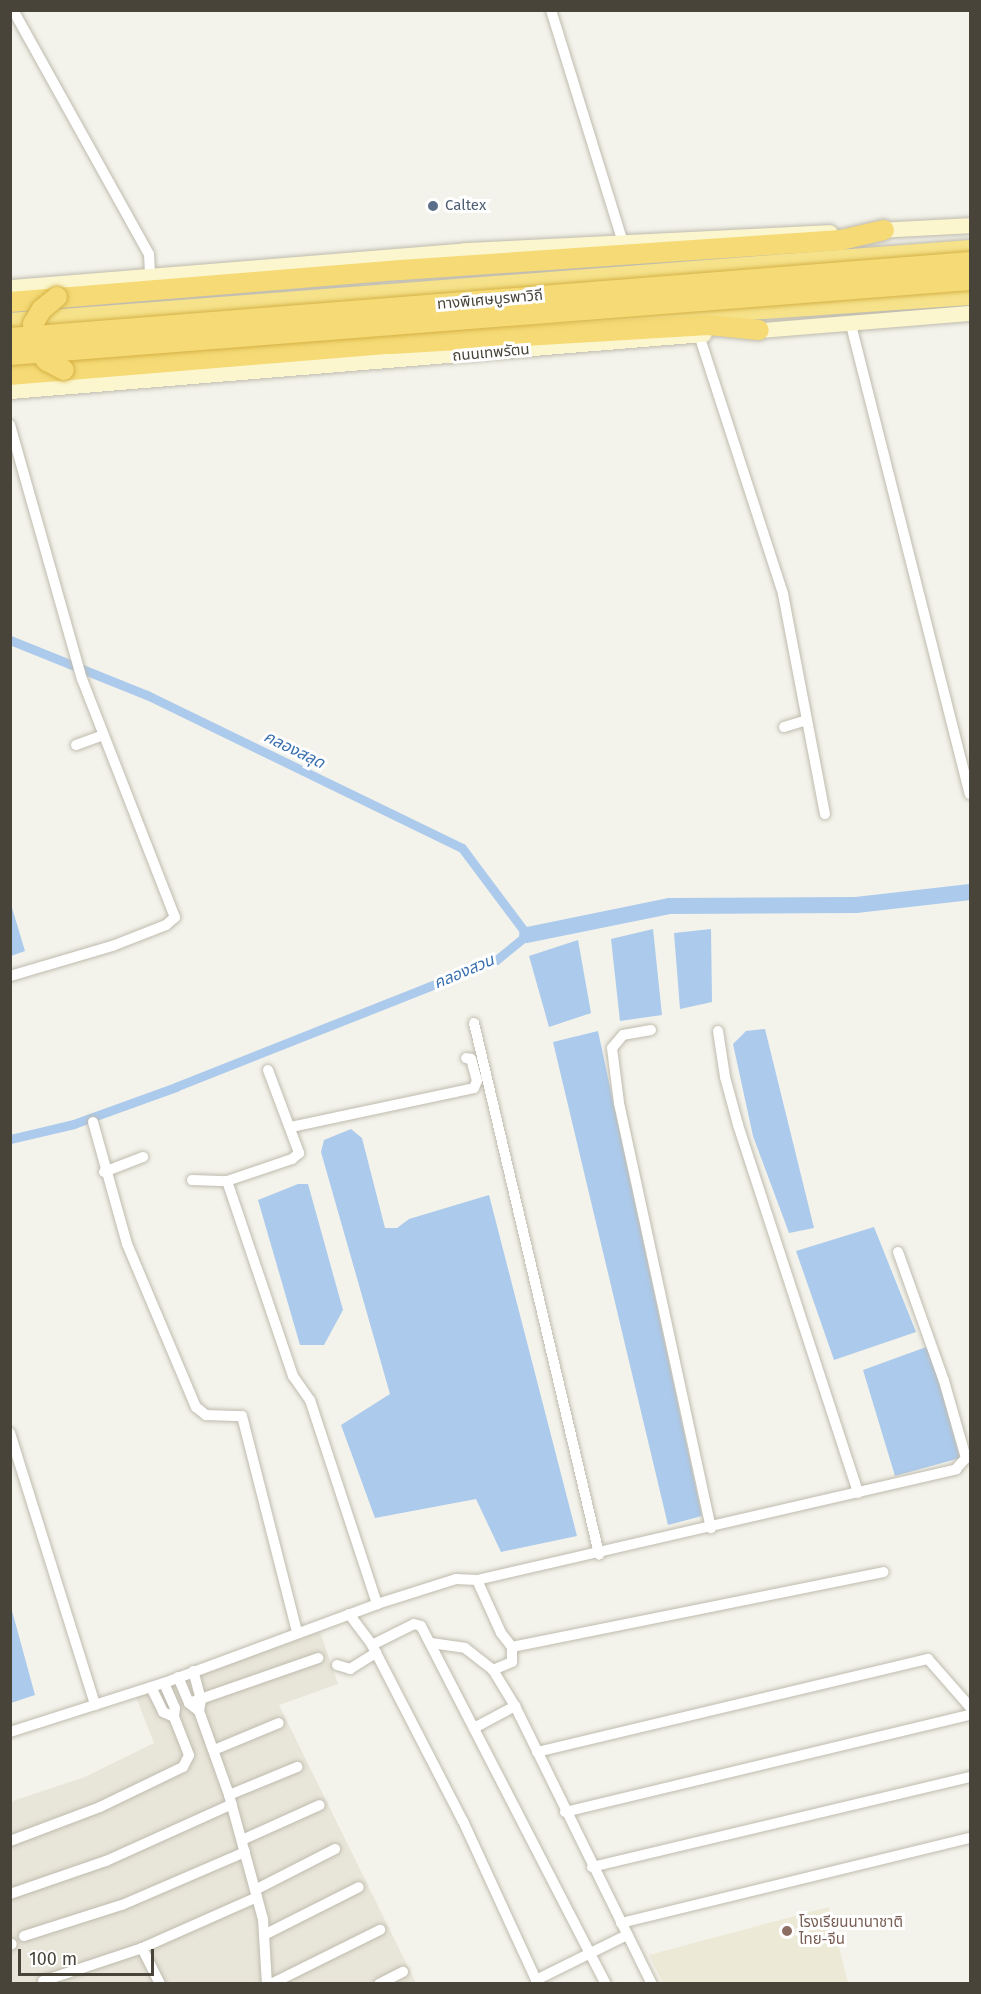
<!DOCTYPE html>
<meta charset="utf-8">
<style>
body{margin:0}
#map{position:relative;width:981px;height:1994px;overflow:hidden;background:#f4f3eb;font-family:"Fira Sans","Noto Sans Thai",sans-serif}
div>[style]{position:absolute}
.residential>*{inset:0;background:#e8e5d9}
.education>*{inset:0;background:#ece9d6}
.water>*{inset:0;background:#accaec}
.canal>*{height:9px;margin:-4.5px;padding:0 4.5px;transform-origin:4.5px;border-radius:4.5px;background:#accaec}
.river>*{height:16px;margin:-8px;padding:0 8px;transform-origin:8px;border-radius:8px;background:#accaec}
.roads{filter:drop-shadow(0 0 2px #bfbbae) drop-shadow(0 0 2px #bfbbae)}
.minor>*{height:10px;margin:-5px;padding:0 5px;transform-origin:5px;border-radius:5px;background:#fff}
.secondary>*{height:15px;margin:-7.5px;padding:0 7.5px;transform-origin:7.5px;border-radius:7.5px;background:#fbf6ce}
.trunk>*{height:18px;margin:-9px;padding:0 9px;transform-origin:9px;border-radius:9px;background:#f6e28a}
.motorway>*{height:20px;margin:-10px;padding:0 10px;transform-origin:10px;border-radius:10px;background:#f5da75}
.bridges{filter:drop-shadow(0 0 2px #d4b145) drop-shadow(0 0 2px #d4b145)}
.motorway-bridge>*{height:20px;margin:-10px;padding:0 10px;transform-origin:10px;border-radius:10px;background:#f5da75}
.dots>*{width:16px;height:16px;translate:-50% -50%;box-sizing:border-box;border:3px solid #fff;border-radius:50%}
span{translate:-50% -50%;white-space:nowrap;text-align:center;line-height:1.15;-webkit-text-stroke:6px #fff;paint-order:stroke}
.service-label{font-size:15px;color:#4e5e75}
.left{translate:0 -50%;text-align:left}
.street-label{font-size:15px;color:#484439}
.education-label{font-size:15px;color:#785e54}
.water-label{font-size:16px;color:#386eae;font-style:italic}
.frame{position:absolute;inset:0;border:12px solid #484439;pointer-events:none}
.scale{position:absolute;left:18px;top:1949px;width:136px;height:27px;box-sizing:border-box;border:3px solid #484439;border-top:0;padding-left:8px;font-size:18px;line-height:21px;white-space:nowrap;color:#484439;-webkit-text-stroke:4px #fff;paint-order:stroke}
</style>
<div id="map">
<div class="residential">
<div style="clip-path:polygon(320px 1632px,338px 1684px,279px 1705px,416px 1983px,11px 1983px,10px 1802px,85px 1777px,154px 1743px,136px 1697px)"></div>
</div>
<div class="education">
<div style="clip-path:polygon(829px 1907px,848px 1983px,663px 1983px,649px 1955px)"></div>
</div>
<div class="water">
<div style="clip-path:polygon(10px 901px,25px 951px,11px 956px,10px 956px)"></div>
<div style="clip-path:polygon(653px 929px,662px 1015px,620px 1021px,611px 939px)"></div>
<div style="clip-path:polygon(711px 929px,712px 1002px,680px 1009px,674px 933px)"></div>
<div style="clip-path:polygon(578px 940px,591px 1013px,549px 1027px,529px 956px)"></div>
<div style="clip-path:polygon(765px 1029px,814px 1228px,789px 1233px,753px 1136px,733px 1044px,746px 1031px)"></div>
<div style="clip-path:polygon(598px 1031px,702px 1516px,668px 1525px,553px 1042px)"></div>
<div style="clip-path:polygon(351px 1129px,362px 1138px,385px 1228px,397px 1228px,409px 1219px,489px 1195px,577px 1536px,501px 1552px,476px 1499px,375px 1518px,341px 1425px,390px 1394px,321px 1152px,324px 1140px)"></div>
<div style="clip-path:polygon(298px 1184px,308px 1184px,343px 1310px,324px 1345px,300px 1345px,258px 1200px)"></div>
<div style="clip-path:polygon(874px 1227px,916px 1332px,834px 1360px,796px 1251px)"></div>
<div style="clip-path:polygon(929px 1346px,960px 1458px,895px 1476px,863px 1370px)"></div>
<div style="clip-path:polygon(11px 1607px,35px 1695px,11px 1703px,10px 1703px)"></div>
</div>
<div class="canal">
<div style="left:10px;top:640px;width:148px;rotate:21.9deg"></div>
<div style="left:147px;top:695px;width:350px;rotate:25.9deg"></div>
<div style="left:462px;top:848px;width:109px;rotate:53.2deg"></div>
<div style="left:527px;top:935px;width:40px;rotate:141deg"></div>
<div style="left:496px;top:960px;width:344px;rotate:158.4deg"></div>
<div style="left:176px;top:1087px;width:109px;rotate:160.1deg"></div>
<div style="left:74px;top:1124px;width:66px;rotate:166.8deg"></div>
</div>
<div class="river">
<div style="left:527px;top:935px;width:146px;rotate:-11.5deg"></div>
<div style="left:670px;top:906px;width:186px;rotate:-0.3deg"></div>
<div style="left:856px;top:905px;width:115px;rotate:-6.5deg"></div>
</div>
<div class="roads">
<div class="minor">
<div style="left:13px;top:10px;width:279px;rotate:60.9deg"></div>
<div style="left:149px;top:254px;width:22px;rotate:87deg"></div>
<div style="left:551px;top:10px;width:241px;rotate:72.8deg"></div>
<div style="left:850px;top:321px;width:488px;rotate:75.8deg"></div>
<div style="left:699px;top:335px;width:272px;rotate:72deg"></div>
<div style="left:783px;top:594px;width:224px;rotate:79.2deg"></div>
<div style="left:10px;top:425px;width:264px;rotate:74.2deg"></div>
<div style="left:82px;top:679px;width:256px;rotate:68.7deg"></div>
<div style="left:175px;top:917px;width:12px;rotate:138deg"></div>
<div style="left:166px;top:925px;width:58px;rotate:158.7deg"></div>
<div style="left:112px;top:946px;width:106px;rotate:163.6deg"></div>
<div style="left:784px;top:727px;width:24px;rotate:-17deg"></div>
<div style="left:76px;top:745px;width:29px;rotate:-20deg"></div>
<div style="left:474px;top:1023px;width:546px;rotate:76.75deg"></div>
<div style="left:651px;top:1030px;width:28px;rotate:170deg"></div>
<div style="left:623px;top:1035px;width:17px;rotate:130deg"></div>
<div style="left:612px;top:1048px;width:55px;rotate:82.7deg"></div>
<div style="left:619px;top:1103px;width:435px;rotate:77.8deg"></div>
<div style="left:718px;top:1031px;width:47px;rotate:81.3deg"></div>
<div style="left:725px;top:1077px;width:50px;rotate:74.8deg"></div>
<div style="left:738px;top:1125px;width:387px;rotate:71.9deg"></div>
<div style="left:268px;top:1070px;width:89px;rotate:69.5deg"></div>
<div style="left:299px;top:1153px;width:9px;rotate:139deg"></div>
<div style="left:292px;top:1159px;width:69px;rotate:161.3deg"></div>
<div style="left:227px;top:1181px;width:206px;rotate:71.3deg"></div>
<div style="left:293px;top:1376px;width:29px;rotate:55deg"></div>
<div style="left:310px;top:1400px;width:215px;rotate:71.8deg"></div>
<div style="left:93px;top:1122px;width:127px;rotate:74.4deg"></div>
<div style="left:127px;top:1244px;width:177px;rotate:67.1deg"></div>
<div style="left:196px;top:1407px;width:13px;rotate:39deg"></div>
<div style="left:206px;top:1415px;width:36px;rotate:2deg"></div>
<div style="left:242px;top:1416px;width:223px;rotate:75.7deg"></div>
<div style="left:291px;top:1127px;width:187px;rotate:-12deg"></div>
<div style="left:474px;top:1088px;width:8px;rotate:-67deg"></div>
<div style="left:477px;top:1081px;width:23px;rotate:-105deg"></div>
<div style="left:471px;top:1059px;width:5px;rotate:-169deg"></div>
<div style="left:104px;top:1172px;width:42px;rotate:-21deg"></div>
<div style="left:192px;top:1180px;width:35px;rotate:2deg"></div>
<div style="left:10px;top:1433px;width:285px;rotate:72.6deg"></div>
<div style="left:477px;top:1580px;width:492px;rotate:-13deg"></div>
<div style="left:956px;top:1469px;width:15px;rotate:-48deg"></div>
<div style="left:966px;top:1458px;width:80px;rotate:-105.9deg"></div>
<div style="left:944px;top:1381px;width:137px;rotate:-109.6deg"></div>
<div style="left:349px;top:1614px;width:39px;rotate:53deg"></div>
<div style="left:372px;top:1645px;width:198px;rotate:62.7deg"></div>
<div style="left:463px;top:1821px;width:179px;rotate:65.3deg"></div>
<div style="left:431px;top:1643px;width:34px;rotate:8deg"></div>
<div style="left:465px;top:1648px;width:36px;rotate:38deg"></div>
<div style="left:493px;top:1670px;width:42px;rotate:58.6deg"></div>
<div style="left:515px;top:1706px;width:310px;rotate:63.8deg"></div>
<div style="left:372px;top:1645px;width:47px;rotate:-26.6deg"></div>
<div style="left:414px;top:1624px;width:7px;rotate:16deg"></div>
<div style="left:421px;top:1626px;width:403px;rotate:62.7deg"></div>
<div style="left:512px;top:1647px;width:379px;rotate:-11.4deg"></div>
<div style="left:337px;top:1665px;width:14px;rotate:17deg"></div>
<div style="left:350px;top:1669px;width:31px;rotate:-32deg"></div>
<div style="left:178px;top:1677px;width:28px;rotate:67deg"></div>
<div style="left:189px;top:1703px;width:13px;rotate:39deg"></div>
<div style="left:199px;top:1711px;width:11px;rotate:-80deg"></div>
<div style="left:201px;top:1700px;width:30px;rotate:-105deg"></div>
<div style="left:151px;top:1687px;width:28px;rotate:64deg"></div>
<div style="left:163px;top:1712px;width:12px;rotate:24deg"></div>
<div style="left:174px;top:1717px;width:9px;rotate:-84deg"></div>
<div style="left:175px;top:1708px;width:27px;rotate:-114deg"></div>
<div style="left:189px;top:1703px;width:137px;rotate:-19.2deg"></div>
<div style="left:199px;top:1711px;width:89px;rotate:70.3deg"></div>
<div style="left:229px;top:1795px;width:129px;rotate:74.7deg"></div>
<div style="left:263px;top:1919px;width:65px;rotate:86.5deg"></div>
<div style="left:474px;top:1728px;width:47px;rotate:-28.2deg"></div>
<div style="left:10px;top:1732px;width:162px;rotate:-17.7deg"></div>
<div style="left:164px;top:1683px;width:227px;rotate:-20.3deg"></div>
<div style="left:377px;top:1604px;width:83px;rotate:-17.6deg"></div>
<div style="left:456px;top:1579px;width:21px;rotate:3deg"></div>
<div style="left:477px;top:1580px;width:58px;rotate:65.6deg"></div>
<div style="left:501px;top:1633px;width:18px;rotate:52deg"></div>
<div style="left:512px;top:1647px;width:15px;rotate:90deg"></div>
<div style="left:512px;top:1662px;width:21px;rotate:157deg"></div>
<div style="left:214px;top:1750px;width:70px;rotate:-22.6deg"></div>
<div style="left:537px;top:1752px;width:402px;rotate:-13.4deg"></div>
<div style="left:928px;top:1659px;width:64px;rotate:48.8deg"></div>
<div style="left:229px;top:1795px;width:74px;rotate:-22.4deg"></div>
<div style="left:565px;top:1812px;width:416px;rotate:-13.5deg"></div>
<div style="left:242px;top:1840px;width:85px;rotate:-24.2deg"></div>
<div style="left:10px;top:1841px;width:96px;rotate:-20.7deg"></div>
<div style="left:100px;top:1807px;width:92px;rotate:-25.7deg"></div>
<div style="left:183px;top:1767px;width:13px;rotate:-63deg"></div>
<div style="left:189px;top:1755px;width:41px;rotate:-111.5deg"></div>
<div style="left:592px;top:1867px;width:389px;rotate:-13.4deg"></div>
<div style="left:255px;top:1890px;width:90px;rotate:-27.1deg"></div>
<div style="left:10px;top:1894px;width:102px;rotate:-19deg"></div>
<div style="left:106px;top:1861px;width:138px;rotate:-24.3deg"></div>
<div style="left:621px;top:1923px;width:359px;rotate:-13.7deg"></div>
<div style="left:264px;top:1935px;width:106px;rotate:-26.8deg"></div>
<div style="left:24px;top:1936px;width:103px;rotate:-17.6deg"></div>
<div style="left:122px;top:1905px;width:134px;rotate:-23.3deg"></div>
<div style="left:10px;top:1945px;width:2px;rotate:-27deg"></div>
<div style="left:142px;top:1948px;width:40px;rotate:63.4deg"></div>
<div style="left:536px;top:1980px;width:102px;rotate:-26.3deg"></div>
<div style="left:43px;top:1981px;width:104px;rotate:-18.4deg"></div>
<div style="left:142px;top:1948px;width:126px;rotate:-23.9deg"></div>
<div style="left:271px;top:1984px;width:122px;rotate:-26.4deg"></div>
<div style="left:379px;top:1984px;width:27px;rotate:-27deg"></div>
</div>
<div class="secondary">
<div style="left:875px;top:230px;width:95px;rotate:-3deg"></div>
<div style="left:10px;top:287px;width:457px;rotate:-4.6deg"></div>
<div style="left:465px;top:250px;width:365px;rotate:-2.8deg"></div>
<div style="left:749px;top:331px;width:222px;rotate:-4.7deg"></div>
<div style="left:10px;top:391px;width:696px;rotate:-4.7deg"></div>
</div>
<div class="trunk">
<div style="left:10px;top:322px;width:963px;rotate:-4.35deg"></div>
<div style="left:437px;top:332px;width:534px;rotate:-3.86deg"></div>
</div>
<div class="motorway">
<div style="left:10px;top:302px;width:392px;rotate:-4.7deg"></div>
<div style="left:401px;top:270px;width:441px;rotate:-3.9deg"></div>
<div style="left:841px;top:240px;width:44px;rotate:-13.1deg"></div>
<div style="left:10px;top:375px;width:382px;rotate:-4.7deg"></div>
<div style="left:391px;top:344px;width:318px;rotate:-3.4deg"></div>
<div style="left:708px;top:325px;width:51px;rotate:5.6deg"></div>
</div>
</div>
<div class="bridges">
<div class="motorway-bridge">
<div style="left:57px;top:297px;width:19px;rotate:141deg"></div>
<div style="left:42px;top:309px;width:17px;rotate:121deg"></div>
<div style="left:33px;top:324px;width:24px;rotate:83deg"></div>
<div style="left:36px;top:348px;width:17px;rotate:50deg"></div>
<div style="left:47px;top:361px;width:19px;rotate:28deg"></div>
<div style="left:10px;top:338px;width:963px;rotate:-4.53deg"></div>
<div style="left:10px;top:355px;width:963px;rotate:-4.47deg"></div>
</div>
</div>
<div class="dots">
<div style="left:433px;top:206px;background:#5c6f8a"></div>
<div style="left:787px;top:1931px;background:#8d6e63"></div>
</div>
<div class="service-label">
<span class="left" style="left:445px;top:206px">Caltex</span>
</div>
<div class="street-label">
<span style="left:490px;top:300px;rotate:-5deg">ทางพิเศษบูรพาวิถี</span>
<span style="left:491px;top:353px;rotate:-5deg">ถนนเทพรัตน</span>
</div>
<div class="education-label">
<span class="left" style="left:799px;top:1931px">โรงเรียนนานาชาติ<br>ไทย-จีน</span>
</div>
<div class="water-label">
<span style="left:294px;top:750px;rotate:26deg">คลองสลุด</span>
<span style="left:464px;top:972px;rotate:-23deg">คลองสวน</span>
</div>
<div class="frame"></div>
<div class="scale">100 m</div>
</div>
